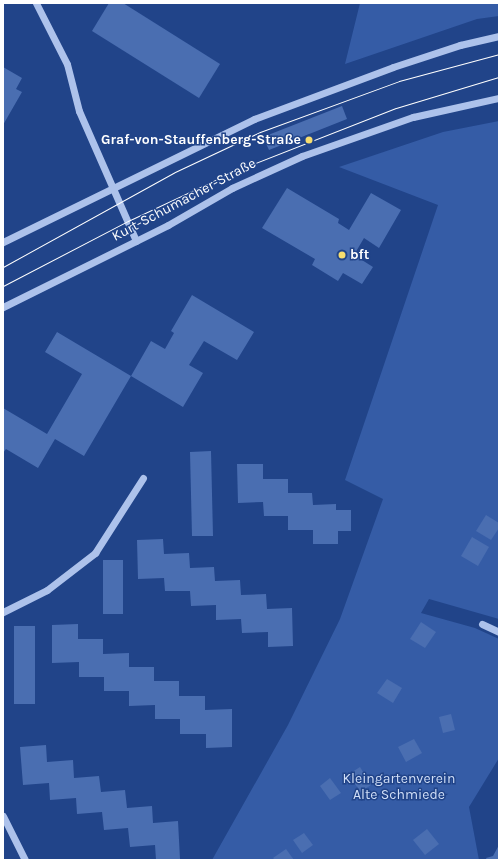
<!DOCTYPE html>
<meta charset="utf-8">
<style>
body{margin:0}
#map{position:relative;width:502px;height:863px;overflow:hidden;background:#214489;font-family:Karla,sans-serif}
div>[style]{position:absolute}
.green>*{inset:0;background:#355ca6}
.building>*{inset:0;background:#4a6eb1}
.minor>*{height:7px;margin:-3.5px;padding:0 3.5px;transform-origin:3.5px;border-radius:3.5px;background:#adc2eb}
.tram>*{height:1px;margin:-0.5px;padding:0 0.5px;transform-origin:0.5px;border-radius:0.5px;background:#fff}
.dots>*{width:11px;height:11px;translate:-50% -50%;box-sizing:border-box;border:2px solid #214489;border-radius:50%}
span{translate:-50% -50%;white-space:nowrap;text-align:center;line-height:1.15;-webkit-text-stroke:3px #214489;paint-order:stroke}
.poi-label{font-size:14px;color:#fff;font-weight:700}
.right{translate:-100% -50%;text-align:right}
.left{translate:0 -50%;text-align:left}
.street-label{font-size:14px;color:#fff}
.park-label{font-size:14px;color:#d1dff8}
.frame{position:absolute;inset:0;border:4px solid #fff;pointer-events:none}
</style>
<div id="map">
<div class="green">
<div style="clip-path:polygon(360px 3px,499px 3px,499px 16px,477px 19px,345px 64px)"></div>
<div style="clip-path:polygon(499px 121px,499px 619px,429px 599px,421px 613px,475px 628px,499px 639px,499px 758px,469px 807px,479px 860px,212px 860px,288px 725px,340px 619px,383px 499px,345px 480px,438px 205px,339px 167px,443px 132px)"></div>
</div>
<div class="building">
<div style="clip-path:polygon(109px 3px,123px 3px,220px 64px,199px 98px,92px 31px)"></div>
<div style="clip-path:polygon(3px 67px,22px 78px,16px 89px,22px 92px,3px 125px)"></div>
<div style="clip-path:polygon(342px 106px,347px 119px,269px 150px,263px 137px)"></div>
<div style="clip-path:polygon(287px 188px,339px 219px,338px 223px,349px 230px,371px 193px,401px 210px,379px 248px,364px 238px,354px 255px,373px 267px,362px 284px,343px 273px,338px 281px,312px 265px,315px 259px,262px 228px)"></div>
<div style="clip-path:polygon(192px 295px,254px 332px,237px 360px,204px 341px,189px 365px,203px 373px,183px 407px,131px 376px,151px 341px,165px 349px,174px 333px,171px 331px)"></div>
<div style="clip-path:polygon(57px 332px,131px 376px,84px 456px,55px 439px,38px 468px,6px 449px,3px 453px,3px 408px,47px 434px,82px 374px,45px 352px)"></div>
<div style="clip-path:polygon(211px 451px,213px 536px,192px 536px,190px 452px)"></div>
<div style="clip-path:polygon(237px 464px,263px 464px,263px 479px,288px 479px,288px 493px,312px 493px,313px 505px,336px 504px,336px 510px,351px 510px,351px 531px,338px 531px,338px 544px,313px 544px,313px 530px,288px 530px,288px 516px,264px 516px,263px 502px,238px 503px)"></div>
<div style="clip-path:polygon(486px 515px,499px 523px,499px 528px,491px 540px,476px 531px)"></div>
<div style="clip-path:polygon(472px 537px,489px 547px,478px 566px,461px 556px)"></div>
<div style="clip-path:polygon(163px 539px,164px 554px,189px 553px,190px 568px,214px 567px,215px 581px,240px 580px,241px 595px,266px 594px,267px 609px,292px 608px,293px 646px,268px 647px,268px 632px,242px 633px,241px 619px,216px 620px,216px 605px,191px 606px,190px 591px,165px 591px,164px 578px,138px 579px,137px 540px)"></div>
<div style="clip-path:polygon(103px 560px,123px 560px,123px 614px,103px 614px)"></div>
<div style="clip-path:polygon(421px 622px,436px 632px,425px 648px,410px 639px)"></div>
<div style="clip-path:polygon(78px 624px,78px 639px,103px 639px,103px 654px,129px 653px,129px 667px,154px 667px,154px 681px,179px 681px,179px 696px,205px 696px,205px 710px,232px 709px,232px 747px,206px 748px,206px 734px,180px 734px,180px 719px,155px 719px,155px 705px,129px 706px,129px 691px,104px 691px,104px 677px,79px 677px,79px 662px,52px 663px,52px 625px)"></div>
<div style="clip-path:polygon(14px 626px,35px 626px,35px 704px,14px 704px)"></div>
<div style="clip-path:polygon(387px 679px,402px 688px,393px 703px,377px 693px)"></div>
<div style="clip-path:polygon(451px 714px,455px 730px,443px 733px,439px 717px)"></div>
<div style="clip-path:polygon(414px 739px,422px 753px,406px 762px,398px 747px)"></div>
<div style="clip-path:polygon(46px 745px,47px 762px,73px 760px,74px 778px,99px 776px,101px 792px,125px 790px,127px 808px,152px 806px,153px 823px,178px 821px,180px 859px,156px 860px,155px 845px,130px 847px,128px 828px,104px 830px,102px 812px,77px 814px,76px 798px,50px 800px,49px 783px,23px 785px,20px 747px)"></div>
<div style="clip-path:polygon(360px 767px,371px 785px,360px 792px,349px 774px)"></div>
<div style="clip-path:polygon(330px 778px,341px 793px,330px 800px,320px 786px)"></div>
<div style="clip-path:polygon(427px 829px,439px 844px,425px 855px,413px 840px)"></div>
<div style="clip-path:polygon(304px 833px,313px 845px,302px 853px,293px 840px)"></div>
<div style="clip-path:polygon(499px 845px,499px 860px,487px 860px,486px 858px,493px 856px)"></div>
<div style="clip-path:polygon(286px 849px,294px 860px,275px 860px,273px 858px)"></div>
</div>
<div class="minor">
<div style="left:36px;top:3px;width:68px;rotate:63.1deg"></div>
<div style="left:67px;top:64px;width:49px;rotate:75.7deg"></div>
<div style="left:79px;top:111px;width:142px;rotate:66.3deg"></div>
<div style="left:3px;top:242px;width:280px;rotate:-26.1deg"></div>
<div style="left:254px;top:119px;width:148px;rotate:-20.5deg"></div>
<div style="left:393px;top:67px;width:71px;rotate:-18.2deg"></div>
<div style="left:460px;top:45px;width:40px;rotate:-13deg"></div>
<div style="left:3px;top:307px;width:184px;rotate:-26.4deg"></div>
<div style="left:168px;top:225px;width:74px;rotate:-30deg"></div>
<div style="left:232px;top:188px;width:77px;rotate:-24.6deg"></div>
<div style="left:302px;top:156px;width:118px;rotate:-19.4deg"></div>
<div style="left:413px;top:117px;width:88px;rotate:-12.5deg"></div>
<div style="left:3px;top:612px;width:49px;rotate:-26.6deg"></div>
<div style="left:47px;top:590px;width:61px;rotate:-37.6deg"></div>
<div style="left:95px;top:553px;width:89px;rotate:-57.4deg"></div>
<div style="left:482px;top:624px;width:19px;rotate:25deg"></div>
<div style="left:3px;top:816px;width:49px;rotate:63.4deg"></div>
</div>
<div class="tram">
<div style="left:3px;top:267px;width:196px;rotate:-28.9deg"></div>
<div style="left:175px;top:172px;width:94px;rotate:-25.2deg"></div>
<div style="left:260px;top:132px;width:148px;rotate:-20.1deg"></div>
<div style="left:399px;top:81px;width:104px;rotate:-15.1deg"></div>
<div style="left:3px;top:286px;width:141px;rotate:-27.5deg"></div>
<div style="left:128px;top:221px;width:113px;rotate:-25.2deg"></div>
<div style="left:230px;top:173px;width:178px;rotate:-21.4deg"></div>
<div style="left:396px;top:108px;width:108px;rotate:-16.8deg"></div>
</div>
<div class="dots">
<div style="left:309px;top:140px;background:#f7dd6e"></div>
<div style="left:342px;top:255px;background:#f7dd6e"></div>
</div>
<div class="poi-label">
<span class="right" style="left:301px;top:140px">Graf-von-Stauffenberg-Straße</span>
<span class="left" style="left:350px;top:255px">bft</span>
</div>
<div class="street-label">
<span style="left:184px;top:200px;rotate:-28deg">Kurt-Schumacher-Straße</span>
</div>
<div class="park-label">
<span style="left:399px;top:787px">Kleingartenverein<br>Alte Schmiede</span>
</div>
<div class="frame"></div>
</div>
